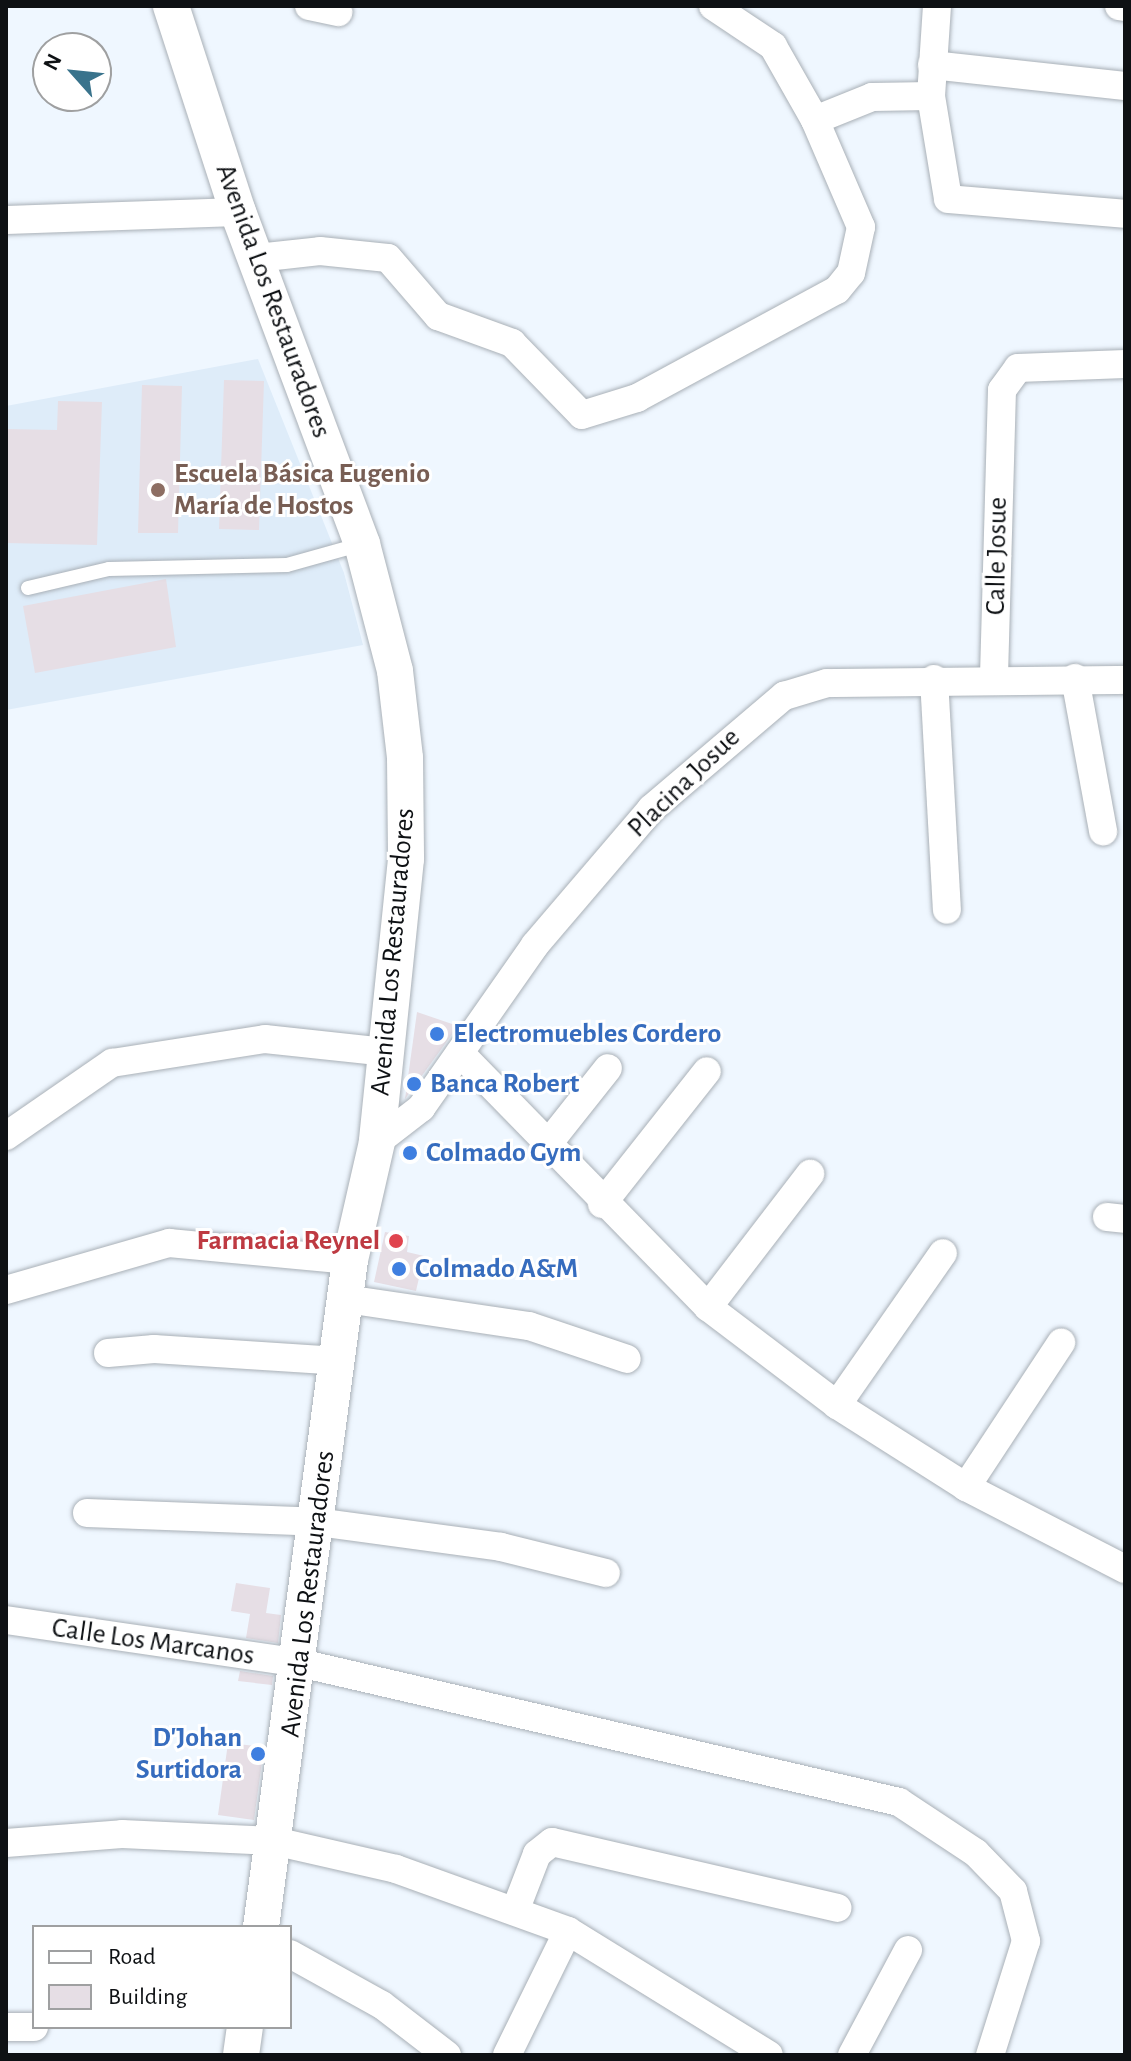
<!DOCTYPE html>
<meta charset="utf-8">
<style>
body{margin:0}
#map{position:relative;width:1131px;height:2061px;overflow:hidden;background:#eff7ff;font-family:"Alegreya Sans",sans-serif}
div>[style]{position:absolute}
.built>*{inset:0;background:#deecf9}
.building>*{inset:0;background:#e6dee5}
.roads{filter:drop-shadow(0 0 2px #a9b0b7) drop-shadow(0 0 2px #a9b0b7)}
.service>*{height:14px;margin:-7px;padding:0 7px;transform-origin:7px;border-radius:7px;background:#fff}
.minor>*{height:28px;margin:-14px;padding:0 14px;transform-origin:14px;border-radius:14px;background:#fff}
.tertiary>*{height:36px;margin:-18px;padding:0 18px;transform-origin:18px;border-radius:18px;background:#fff}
.dots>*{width:22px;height:22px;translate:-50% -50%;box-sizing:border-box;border:4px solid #fff;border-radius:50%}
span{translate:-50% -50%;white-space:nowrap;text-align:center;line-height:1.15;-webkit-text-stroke:6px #fff;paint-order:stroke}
.street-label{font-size:28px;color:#0e1114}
.education-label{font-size:28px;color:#785e54;font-weight:700}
.left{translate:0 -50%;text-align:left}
.shop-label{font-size:28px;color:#366cbe;font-weight:700}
.right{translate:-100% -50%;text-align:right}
.health-label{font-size:28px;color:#be3a42;font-weight:700}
.frame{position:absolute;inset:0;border:8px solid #0e1114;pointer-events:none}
.legend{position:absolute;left:32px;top:1925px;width:260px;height:104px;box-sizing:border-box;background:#fff;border:2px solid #9fa0a1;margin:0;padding:10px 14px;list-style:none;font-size:24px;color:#0e1114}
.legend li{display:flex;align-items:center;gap:16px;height:40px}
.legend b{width:40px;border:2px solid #9fa0a1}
.north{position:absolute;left:32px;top:32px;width:80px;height:80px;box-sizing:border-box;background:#fff;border:2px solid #9fa0a1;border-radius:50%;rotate:297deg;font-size:22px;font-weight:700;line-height:32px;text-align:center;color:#0e1114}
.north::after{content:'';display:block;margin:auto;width:28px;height:36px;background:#39738c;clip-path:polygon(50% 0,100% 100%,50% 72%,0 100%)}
</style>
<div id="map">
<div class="built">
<div style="clip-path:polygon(258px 359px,344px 573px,363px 645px,6px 710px,6px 406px)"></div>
</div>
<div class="building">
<div style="clip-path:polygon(224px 380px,264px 381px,259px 530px,219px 529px)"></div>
<div style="clip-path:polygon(142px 385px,182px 386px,178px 533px,138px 533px)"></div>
<div style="clip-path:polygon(58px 401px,102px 402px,97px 545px,6px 543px,6px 429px,57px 430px)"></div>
<div style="clip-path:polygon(166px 579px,176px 647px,35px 673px,23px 606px)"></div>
<div style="clip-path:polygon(417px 1012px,458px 1026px,405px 1099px)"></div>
<div style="clip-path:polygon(385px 1232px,409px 1236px,407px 1252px,424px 1256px,416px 1291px,374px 1282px)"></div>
<div style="clip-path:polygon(236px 1583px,270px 1588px,266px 1613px,281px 1615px,278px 1643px,246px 1638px,250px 1614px,231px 1611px)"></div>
<div style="clip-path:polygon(240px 1671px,273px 1676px,272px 1685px,238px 1681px)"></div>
<div style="clip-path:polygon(228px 1743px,264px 1747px,254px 1820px,218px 1815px)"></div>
</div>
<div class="roads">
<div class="service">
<div style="left:28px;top:588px;width:83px;rotate:-13.2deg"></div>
<div style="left:109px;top:569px;width:178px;rotate:-1.3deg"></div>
<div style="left:287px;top:565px;width:78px;rotate:-15.6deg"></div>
</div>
<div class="minor">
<div style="left:309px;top:6px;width:30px;rotate:12deg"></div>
<div style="left:937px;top:6px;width:90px;rotate:93.8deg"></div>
<div style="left:931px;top:96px;width:104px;rotate:80.6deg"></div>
<div style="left:948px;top:199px;width:178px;rotate:4.8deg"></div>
<div style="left:1119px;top:6px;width:6px;rotate:9deg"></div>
<div style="left:932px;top:65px;width:194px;rotate:6.2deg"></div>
<div style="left:815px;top:120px;width:61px;rotate:-22deg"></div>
<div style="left:872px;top:97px;width:59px;rotate:-1deg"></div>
<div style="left:6px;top:220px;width:232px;rotate:-2deg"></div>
<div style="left:257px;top:258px;width:63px;rotate:-6.3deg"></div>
<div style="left:320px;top:251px;width:68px;rotate:5.9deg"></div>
<div style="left:388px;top:258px;width:77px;rotate:49.2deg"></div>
<div style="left:438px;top:316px;width:79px;rotate:20deg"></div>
<div style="left:512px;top:343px;width:100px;rotate:45.8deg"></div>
<div style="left:582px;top:415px;width:58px;rotate:-17.2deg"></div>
<div style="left:637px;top:398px;width:227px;rotate:-28.4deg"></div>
<div style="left:837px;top:290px;width:22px;rotate:-51deg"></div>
<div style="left:851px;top:273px;width:47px;rotate:-77.7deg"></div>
<div style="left:861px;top:227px;width:116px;rotate:-113.3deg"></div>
<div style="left:815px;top:120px;width:85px;rotate:-119.6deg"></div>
<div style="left:773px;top:46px;width:72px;rotate:-146.3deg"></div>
<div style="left:994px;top:676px;width:286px;rotate:-88.4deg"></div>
<div style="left:1002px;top:390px;width:27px;rotate:-54deg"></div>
<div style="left:1018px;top:368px;width:107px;rotate:-2.1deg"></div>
<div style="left:1075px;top:678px;width:156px;rotate:79.6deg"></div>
<div style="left:934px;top:679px;width:231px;rotate:86.8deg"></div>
<div style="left:460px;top:1053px;width:355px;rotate:45.7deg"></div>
<div style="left:708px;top:1307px;width:162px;rotate:37.2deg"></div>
<div style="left:837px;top:1405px;width:153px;rotate:32.4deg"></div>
<div style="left:966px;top:1487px;width:179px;rotate:27.3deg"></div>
<div style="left:6px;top:1136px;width:129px;rotate:-34.6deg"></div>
<div style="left:112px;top:1063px;width:155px;rotate:-8.9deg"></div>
<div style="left:265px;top:1039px;width:123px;rotate:6.1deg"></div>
<div style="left:377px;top:1142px;width:56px;rotate:-37.7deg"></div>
<div style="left:421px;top:1108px;width:199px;rotate:-55deg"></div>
<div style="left:535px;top:945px;width:179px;rotate:-49.5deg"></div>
<div style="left:651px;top:809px;width:175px;rotate:-40.4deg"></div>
<div style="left:784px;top:696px;width:45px;rotate:-16.8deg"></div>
<div style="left:827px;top:683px;width:298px;rotate:-0.6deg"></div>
<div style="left:547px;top:1145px;width:98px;rotate:-51.6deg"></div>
<div style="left:602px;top:1204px;width:169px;rotate:-51.7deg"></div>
<div style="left:1107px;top:1217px;width:18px;rotate:6deg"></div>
<div style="left:6px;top:1290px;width:170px;rotate:-16.1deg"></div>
<div style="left:169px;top:1243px;width:182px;rotate:5.4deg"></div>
<div style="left:346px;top:1299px;width:185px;rotate:8.4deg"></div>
<div style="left:529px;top:1326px;width:103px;rotate:18.6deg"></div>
<div style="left:708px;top:1307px;width:168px;rotate:-52.5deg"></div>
<div style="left:108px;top:1353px;width:46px;rotate:-5deg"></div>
<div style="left:154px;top:1349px;width:184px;rotate:3.7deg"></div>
<div style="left:837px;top:1405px;width:185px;rotate:-55.1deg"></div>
<div style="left:966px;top:1487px;width:173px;rotate:-56.6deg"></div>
<div style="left:87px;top:1513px;width:230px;rotate:2.2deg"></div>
<div style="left:317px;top:1522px;width:186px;rotate:7.7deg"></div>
<div style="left:501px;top:1547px;width:108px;rotate:13.9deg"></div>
<div style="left:6px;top:1620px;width:297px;rotate:8.3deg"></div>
<div style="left:300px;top:1663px;width:615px;rotate:13.06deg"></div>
<div style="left:899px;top:1802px;width:92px;rotate:33.5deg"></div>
<div style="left:976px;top:1853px;width:53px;rotate:45.8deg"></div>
<div style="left:1013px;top:1891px;width:52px;rotate:75.4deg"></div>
<div style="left:1026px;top:1941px;width:120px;rotate:107.5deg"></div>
<div style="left:6px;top:1843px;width:116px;rotate:-4.4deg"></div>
<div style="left:122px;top:1834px;width:152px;rotate:2.6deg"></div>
<div style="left:274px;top:1841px;width:125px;rotate:12.9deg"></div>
<div style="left:396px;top:1869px;width:183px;rotate:19.8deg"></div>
<div style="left:568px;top:1931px;width:236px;rotate:31.7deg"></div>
<div style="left:515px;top:1911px;width:61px;rotate:-68.9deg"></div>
<div style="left:537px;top:1854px;width:19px;rotate:-39deg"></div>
<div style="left:552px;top:1842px;width:293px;rotate:13deg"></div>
<div style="left:290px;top:1954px;width:105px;rotate:29deg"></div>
<div style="left:382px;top:2005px;width:82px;rotate:37.6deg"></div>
<div style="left:6px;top:2027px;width:28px"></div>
<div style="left:507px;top:2055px;width:138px;rotate:-63.8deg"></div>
<div style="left:852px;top:2055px;width:119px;rotate:-61.9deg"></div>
</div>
<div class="tertiary">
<div style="left:171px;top:6px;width:217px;rotate:72deg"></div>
<div style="left:238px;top:212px;width:354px;rotate:69.5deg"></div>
<div style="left:362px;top:544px;width:131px;rotate:75.4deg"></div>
<div style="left:395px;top:671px;width:88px;rotate:83.4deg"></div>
<div style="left:405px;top:758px;width:101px;rotate:89.4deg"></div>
<div style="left:406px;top:859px;width:284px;rotate:95.9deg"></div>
<div style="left:377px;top:1142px;width:121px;rotate:102.9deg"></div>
<div style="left:350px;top:1260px;width:673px;rotate:97.6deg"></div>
<div style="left:241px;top:2055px;width:28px;rotate:-82deg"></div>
</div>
</div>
<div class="dots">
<div style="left:158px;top:490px;background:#8d6e63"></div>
<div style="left:437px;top:1034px;background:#3f7fe0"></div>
<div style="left:414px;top:1084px;background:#3f7fe0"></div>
<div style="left:410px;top:1153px;background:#3f7fe0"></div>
<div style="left:396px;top:1241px;background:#e0444e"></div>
<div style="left:399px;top:1269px;background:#3f7fe0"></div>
<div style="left:258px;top:1754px;background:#3f7fe0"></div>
</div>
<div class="street-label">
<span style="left:273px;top:301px;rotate:70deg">Avenida Los Restauradores</span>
<span style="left:997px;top:556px;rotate:-89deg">Calle Josue</span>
<span style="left:684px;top:783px;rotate:-44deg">Placina Josue</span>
<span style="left:393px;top:952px;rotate:-85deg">Avenida Los Restauradores</span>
<span style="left:308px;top:1594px;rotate:-83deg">Avenida Los Restauradores</span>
<span style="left:153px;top:1642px;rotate:8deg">Calle Los Marcanos</span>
</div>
<div class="education-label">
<span class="left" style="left:174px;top:490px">Escuela Básica Eugenio<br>María de Hostos</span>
</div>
<div class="shop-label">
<span class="left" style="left:453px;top:1034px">Electromuebles Cordero</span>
<span class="left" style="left:430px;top:1084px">Banca Robert</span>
<span class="left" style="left:426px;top:1153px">Colmado Gym</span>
<span class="left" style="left:415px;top:1269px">Colmado A&amp;M</span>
<span class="right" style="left:242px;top:1754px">D'Johan<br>Surtidora</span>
</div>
<div class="health-label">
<span class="right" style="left:380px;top:1241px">Farmacia Reynel</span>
</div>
<div class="frame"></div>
<ul class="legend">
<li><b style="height:10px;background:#fff"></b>Road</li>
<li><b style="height:22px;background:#e6dee5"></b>Building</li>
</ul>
<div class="north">N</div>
</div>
